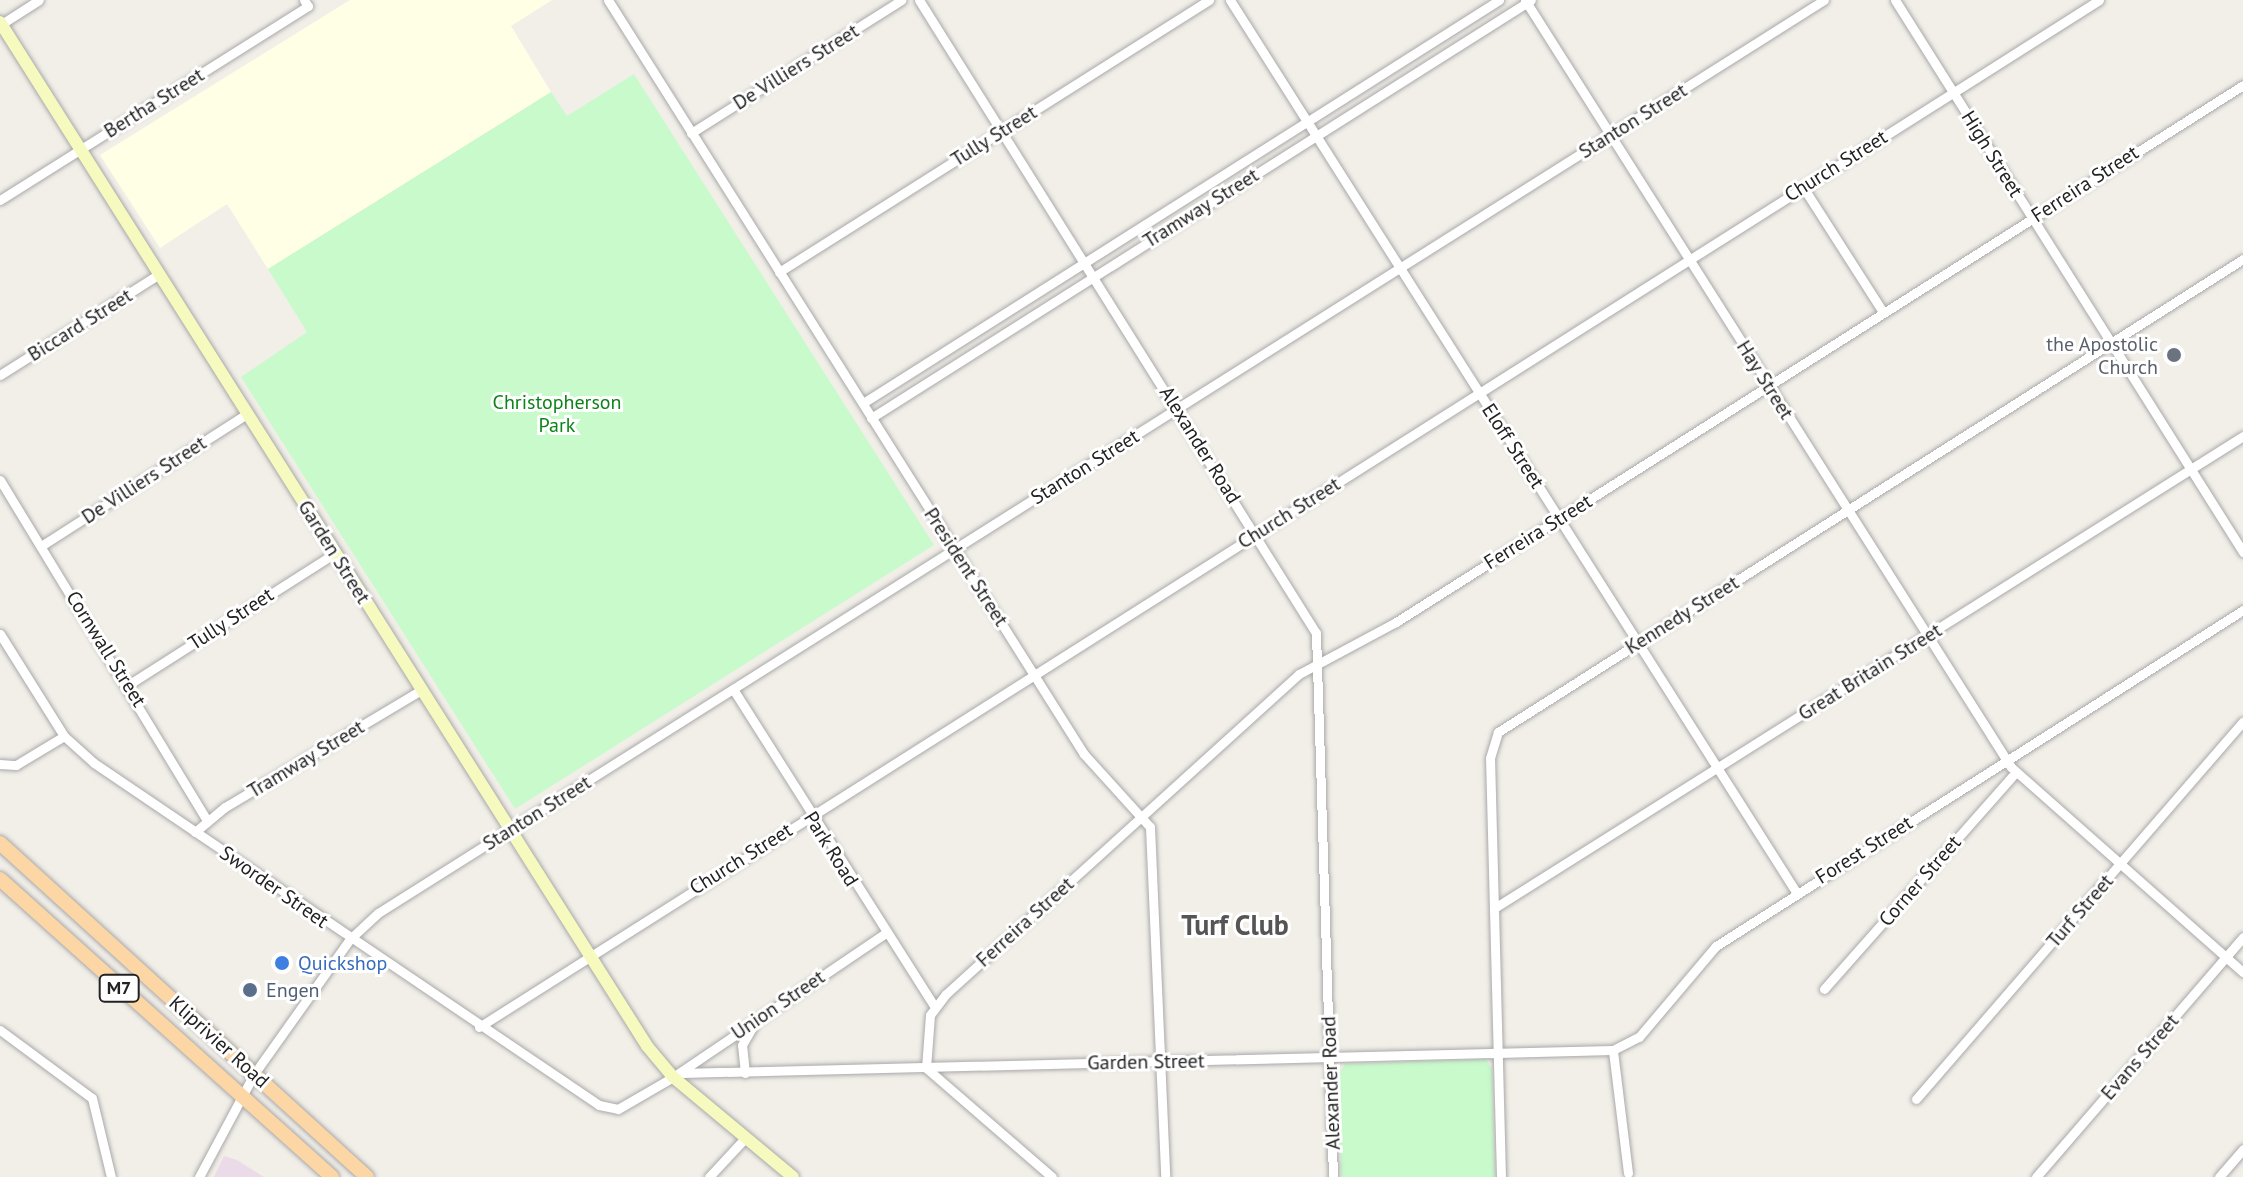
<!DOCTYPE html>
<style>
body{margin:0}
#map{position:relative;width:2243px;height:1177px;overflow:hidden;background:#f2efe9;font-family:"PT Sans",sans-serif}
div>[style]{position:absolute}
.industrial>*{inset:0;background:#ebdbe8}
.education>*{inset:0;background:#ffffe5}
.park>*{inset:0;background:#c8facc}
.roads{filter:drop-shadow(0 0 2px #a9a9a9) drop-shadow(0 0 2px #a9a9a9)}
.street>*{height:9px;margin:-4.5px;padding:0 4.5px;transform-origin:4.5px;border-radius:4.5px;background:#fff}
.secondary>*{height:12px;margin:-6px;padding:0 6px;transform-origin:6px;border-radius:6px;background:#f7fabf}
.primary>*{height:14px;margin:-7px;padding:0 7px;transform-origin:7px;border-radius:7px;background:#fcd6a4}
.dots>*{width:22px;height:22px;translate:-50% -50%;box-sizing:border-box;border:4px solid #fff;border-radius:50%}
span{translate:-50% -50%;white-space:nowrap;text-align:center;line-height:1.15;-webkit-text-stroke:6px #fff;paint-order:stroke}
.shield-label span{padding:2px 6px;background:#fff;border:2px solid;border-radius:6px;-webkit-text-stroke-width:0}
.shield-label{font-size:18px;color:#222;font-weight:700}
.street-label{font-size:20px;color:#222}
.worship-label{font-size:20px;color:#5b616d}
.right{translate:-100% -50%;text-align:right}
.park-label{font-size:20px;color:#0c8416}
.shop-label{font-size:20px;color:#366cbe}
.left{translate:0 -50%;text-align:left}
.service-label{font-size:20px;color:#4e5e75}
.district-label{font-size:28px;color:#555;font-weight:700}
</style>
<div id="map">
<div class="industrial">
<div style="clip-path:polygon(224px 1156px,237px 1160px,264px 1177px,214px 1177px)"></div>
</div>
<div class="education">
<div style="clip-path:polygon(350px 0,552px 0,511px 26px,551px 92px,268px 269px,227px 204px,160px 248px,100px 155px)"></div>
</div>
<div class="park">
<div style="clip-path:polygon(634px 74px,934px 545px,515px 809px,241px 377px,307px 332px,268px 269px,551px 92px,567px 116px)"></div>
<div style="clip-path:polygon(1486px 1059px,1492px 1069px,1495px 1177px,1341px 1177px,1339px 1074px,1345px 1064px)"></div>
</div>
<div class="roads">
<div class="street">
<div style="left:608px;top:0;width:892px;rotate:57.74deg"></div>
<div style="left:1084px;top:754px;width:98px;rotate:47.9deg"></div>
<div style="left:1150px;top:827px;width:350px;rotate:87.5deg"></div>
<div style="left:919px;top:0;width:747px;rotate:57.91deg"></div>
<div style="left:1316px;top:633px;width:544px;rotate:88.21deg"></div>
<div style="left:1230px;top:0;width:1056px;rotate:57.6deg"></div>
<div style="left:1525px;top:0;width:908px;rotate:57.64deg"></div>
<div style="left:2011px;top:767px;width:310px;rotate:41.5deg"></div>
<div style="left:1895px;top:0;width:653px;rotate:57.77deg"></div>
<div style="left:0;top:25px;width:46px;rotate:-32.7deg"></div>
<div style="left:691px;top:133px;width:249px;rotate:-32.3deg"></div>
<div style="left:1803px;top:187px;width:148px;rotate:57.4deg"></div>
<div style="left:0;top:200px;width:364px;rotate:-32.2deg"></div>
<div style="left:308px;top:6px;width:7px;rotate:-124deg"></div>
<div style="left:779px;top:272px;width:509px;rotate:-32.32deg"></div>
<div style="left:0;top:375px;width:188px;rotate:-32.4deg"></div>
<div style="left:863px;top:403px;width:753px;rotate:-32.36deg"></div>
<div style="left:871px;top:418px;width:781px;rotate:-32.35deg"></div>
<div style="left:0;top:480px;width:399px;rotate:58.7deg"></div>
<div style="left:41px;top:546px;width:245px;rotate:-32.7deg"></div>
<div style="left:0;top:634px;width:120px;rotate:57.9deg"></div>
<div style="left:64px;top:736px;width:40px;rotate:42deg"></div>
<div style="left:94px;top:763px;width:610px;rotate:34.11deg"></div>
<div style="left:599px;top:1105px;width:19px;rotate:12deg"></div>
<div style="left:618px;top:1109px;width:64px;rotate:-30.2deg"></div>
<div style="left:673px;top:1077px;width:255px;rotate:-34.1deg"></div>
<div style="left:128px;top:685px;width:246px;rotate:-32.5deg"></div>
<div style="left:733px;top:689px;width:375px;rotate:57.6deg"></div>
<div style="left:0;top:764px;width:16px;rotate:4deg"></div>
<div style="left:16px;top:765px;width:56px;rotate:-31.1deg"></div>
<div style="left:195px;top:832px;width:39px;rotate:-40deg"></div>
<div style="left:225px;top:807px;width:228px;rotate:-30.8deg"></div>
<div style="left:1496px;top:907px;width:883px;rotate:-32.23deg"></div>
<div style="left:1824px;top:989px;width:290px;rotate:-48.5deg"></div>
<div style="left:479px;top:1027px;width:1918px;rotate:-32.37deg"></div>
<div style="left:0;top:1030px;width:114px;rotate:36.5deg"></div>
<div style="left:92px;top:1098px;width:81px;rotate:76.5deg"></div>
<div style="left:681px;top:1073px;width:932px;rotate:-1.41deg"></div>
<div style="left:745px;top:1073px;width:28px;rotate:-96deg"></div>
<div style="left:742px;top:1045px;width:22px;rotate:-60deg"></div>
<div style="left:1916px;top:1099px;width:499px;rotate:-49.1deg"></div>
<div style="left:1628px;top:1173px;width:124px;rotate:-97deg"></div>
<div style="left:1613px;top:1050px;width:29px;rotate:-27deg"></div>
<div style="left:1639px;top:1037px;width:119px;rotate:-49.8deg"></div>
<div style="left:1716px;top:946px;width:625px;rotate:-32.52deg"></div>
<div style="left:199px;top:1177px;width:117px;rotate:-61.9deg"></div>
<div style="left:254px;top:1074px;width:166px;rotate:-54.6deg"></div>
<div style="left:350px;top:939px;width:38px;rotate:-43deg"></div>
<div style="left:378px;top:913px;width:1710px;rotate:-32.27deg"></div>
<div style="left:709px;top:1177px;width:54px;rotate:-47.2deg"></div>
<div style="left:1052px;top:1177px;width:167px;rotate:-139.1deg"></div>
<div style="left:926px;top:1068px;width:53px;rotate:-85.7deg"></div>
<div style="left:930px;top:1015px;width:26px;rotate:-53deg"></div>
<div style="left:946px;top:994px;width:476px;rotate:-42.2deg"></div>
<div style="left:1299px;top:674px;width:110px;rotate:-28.2deg"></div>
<div style="left:1396px;top:622px;width:1003px;rotate:-32.37deg"></div>
<div style="left:1501px;top:1177px;width:419px;rotate:-91.5deg"></div>
<div style="left:1490px;top:758px;width:27px;rotate:-73deg"></div>
<div style="left:1498px;top:732px;width:882px;rotate:-32.41deg"></div>
<div style="left:2036px;top:1177px;width:317px;rotate:-49.2deg"></div>
<div style="left:2219px;top:1177px;width:37px;rotate:-49deg"></div>
</div>
<div class="secondary">
<div style="left:0;top:22px;width:1211px;rotate:57.71deg"></div>
<div style="left:647px;top:1046px;width:40px;rotate:50deg"></div>
<div style="left:673px;top:1077px;width:156px;rotate:39.8deg"></div>
</div>
<div class="primary">
<div style="left:0;top:843px;width:496px;rotate:42.3deg"></div>
<div style="left:0;top:879px;width:446px;rotate:41.9deg"></div>
</div>
</div>
<div class="dots">
<div style="left:2174px;top:355px;background:#6b7280"></div>
<div style="left:282px;top:963px;background:#3f7fe0"></div>
<div style="left:250px;top:990px;background:#5c6f8a"></div>
</div>
<div class="shield-label">
<span style="left:119px;top:988px">M7</span>
</div>
<div class="street-label">
<span style="left:796px;top:67px;rotate:-32deg">De Villiers Street</span>
<span style="left:154px;top:103px;rotate:-32deg">Bertha Street</span>
<span style="left:1633px;top:121px;rotate:-32deg">Stanton Street</span>
<span style="left:994px;top:136px;rotate:-32deg">Tully Street</span>
<span style="left:1992px;top:154px;rotate:58deg">High Street</span>
<span style="left:1836px;top:166px;rotate:-32deg">Church Street</span>
<span style="left:2085px;top:184px;rotate:-33deg">Ferreira Street</span>
<span style="left:1201px;top:208px;rotate:-32deg">Tramway Street</span>
<span style="left:80px;top:325px;rotate:-32deg">Biccard Street</span>
<span style="left:1765px;top:380px;rotate:58deg">Hay Street</span>
<span style="left:1200px;top:445px;rotate:58deg">Alexander Road</span>
<span style="left:1513px;top:446px;rotate:57deg">Eloff Street</span>
<span style="left:1085px;top:467px;rotate:-32deg">Stanton Street</span>
<span style="left:144px;top:480px;rotate:-33deg">De Villiers Street</span>
<span style="left:1289px;top:513px;rotate:-32deg">Church Street</span>
<span style="left:1538px;top:532px;rotate:-32deg">Ferreira Street</span>
<span style="left:334px;top:552px;rotate:58deg">Garden Street</span>
<span style="left:966px;top:567px;rotate:57deg">President Street</span>
<span style="left:1682px;top:615px;rotate:-32deg">Kennedy Street</span>
<span style="left:231px;top:619px;rotate:-33deg">Tully Street</span>
<span style="left:106px;top:649px;rotate:58deg">Cornwall Street</span>
<span style="left:1870px;top:672px;rotate:-32deg">Great Britain Street</span>
<span style="left:306px;top:759px;rotate:-31deg">Tramway Street</span>
<span style="left:537px;top:813px;rotate:-32deg">Stanton Street</span>
<span style="left:831px;top:849px;rotate:58deg">Park Road</span>
<span style="left:1864px;top:850px;rotate:-32deg">Forest Street</span>
<span style="left:741px;top:859px;rotate:-32deg">Church Street</span>
<span style="left:1920px;top:881px;rotate:-49deg">Corner Street</span>
<span style="left:274px;top:887px;rotate:35deg">Sworder Street</span>
<span style="left:2080px;top:911px;rotate:-49deg">Turf Street</span>
<span style="left:1025px;top:922px;rotate:-42deg">Ferreira Street</span>
<span style="left:778px;top:1005px;rotate:-34deg">Union Street</span>
<span style="left:219px;top:1042px;rotate:42deg">Kliprivier Road</span>
<span style="left:2140px;top:1057px;rotate:-49deg">Evans Street</span>
<span style="left:1146px;top:1062px;rotate:-1deg">Garden Street</span>
<span style="left:1331px;top:1083px;rotate:-92deg">Alexander Road</span>
</div>
<div class="worship-label">
<span class="right" style="left:2158px;top:356px">the Apostolic<br>Church</span>
</div>
<div class="park-label">
<span style="left:557px;top:414px">Christopherson<br>Park</span>
</div>
<div class="shop-label">
<span class="left" style="left:298px;top:963px">Quickshop</span>
</div>
<div class="service-label">
<span class="left" style="left:266px;top:990px">Engen</span>
</div>
<div class="district-label">
<span style="left:1235px;top:925px">Turf Club</span>
</div>
</div>
